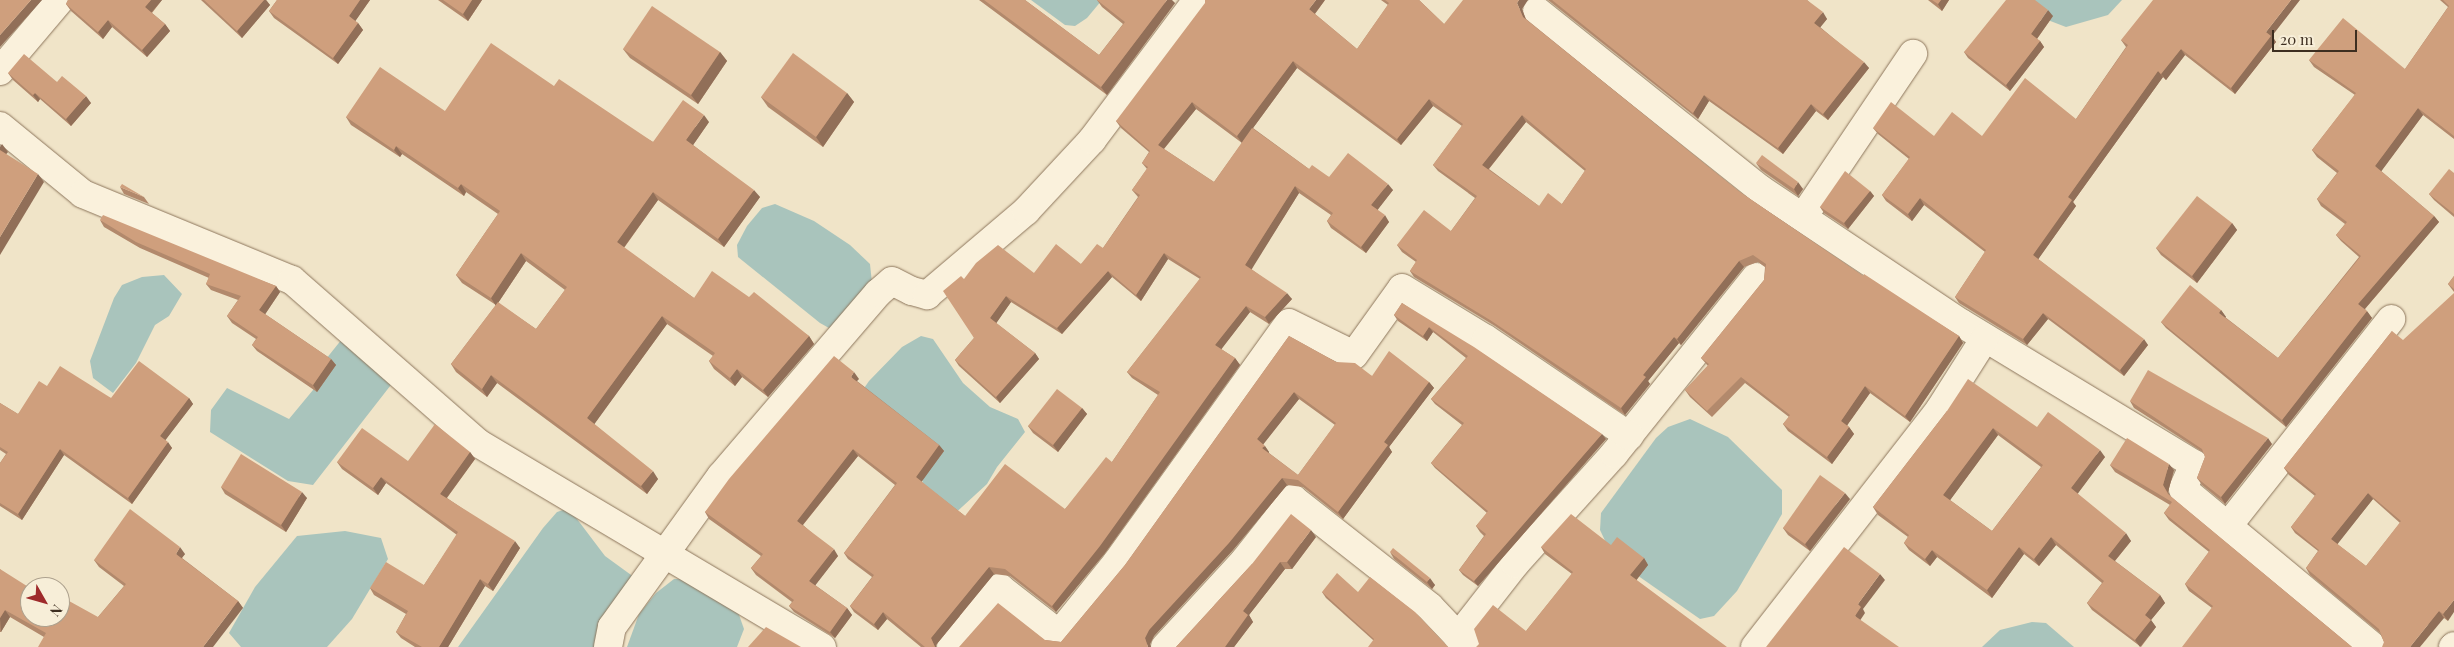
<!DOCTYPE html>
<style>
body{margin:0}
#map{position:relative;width:2454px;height:647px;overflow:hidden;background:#f0e4c8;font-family:"Playfair Display",serif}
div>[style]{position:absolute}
.water>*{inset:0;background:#a9c4bc}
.roads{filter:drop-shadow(0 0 1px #8d765c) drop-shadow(0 0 1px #8d765c)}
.street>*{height:28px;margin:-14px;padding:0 14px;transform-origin:14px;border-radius:14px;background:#faf1dc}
.wall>*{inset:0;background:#b2896c}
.shaded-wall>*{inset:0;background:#916f58}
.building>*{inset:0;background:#cf9f7d}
span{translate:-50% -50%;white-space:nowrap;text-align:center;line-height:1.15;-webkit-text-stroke:4.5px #f7eed8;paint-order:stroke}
.north{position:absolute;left:20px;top:577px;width:50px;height:50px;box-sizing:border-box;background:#f7eed8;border:1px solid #ada18e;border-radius:50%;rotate:128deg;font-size:14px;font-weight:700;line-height:20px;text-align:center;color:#3d2e20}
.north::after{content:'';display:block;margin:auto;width:18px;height:22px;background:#9e2a2b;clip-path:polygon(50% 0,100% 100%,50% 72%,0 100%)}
.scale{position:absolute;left:2272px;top:30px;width:85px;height:22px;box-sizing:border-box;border:2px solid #3d2e20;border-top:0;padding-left:6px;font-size:15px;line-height:18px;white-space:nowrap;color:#3d2e20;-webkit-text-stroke:4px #f7eed8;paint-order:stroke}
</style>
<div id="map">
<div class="water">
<div style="clip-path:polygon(1031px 0,1102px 0,1087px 18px,1075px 26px,1065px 25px)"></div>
<div style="clip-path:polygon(2018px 0,2122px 0,2108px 15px,2066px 27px,2032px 14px)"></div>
<div style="clip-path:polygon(775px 204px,814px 221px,850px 245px,870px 264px,872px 283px,841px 323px,829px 328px,820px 323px,738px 257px,737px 245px,747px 226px,762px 208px)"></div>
<div style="clip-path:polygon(164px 275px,182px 294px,169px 316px,155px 325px,136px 363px,113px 393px,93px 378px,90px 361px,114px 298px,122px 285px,142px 277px)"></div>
<div style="clip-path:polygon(921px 336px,933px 339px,963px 383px,990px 407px,1018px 419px,1025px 432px,997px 467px,987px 484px,950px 518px,921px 490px,924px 473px,858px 397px,869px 381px,902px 347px)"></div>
<div style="clip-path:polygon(342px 339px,394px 381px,313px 485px,288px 481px,210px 432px,211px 410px,227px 388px,289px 419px,313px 390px,318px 369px)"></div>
<div style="clip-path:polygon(1690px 419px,1728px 437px,1782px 490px,1782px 514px,1737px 591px,1714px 616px,1700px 619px,1634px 573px,1608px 547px,1600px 530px,1601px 513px,1656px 438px,1668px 427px)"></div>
<div style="clip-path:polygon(566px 509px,577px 519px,605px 556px,638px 580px,594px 647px,458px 647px,543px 528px,557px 512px)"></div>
<div style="clip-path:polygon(345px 531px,381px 538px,388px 559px,352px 619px,327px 647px,241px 647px,229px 633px,255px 587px,297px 536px)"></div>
<div style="clip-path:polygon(674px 579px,688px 579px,738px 612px,744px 629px,737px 647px,627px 647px,639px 614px,656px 593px)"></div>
<div style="clip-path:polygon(2032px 622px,2046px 623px,2074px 647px,1982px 647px,2000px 630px)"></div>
</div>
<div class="roads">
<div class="street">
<div style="left:1537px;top:11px;width:285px;rotate:38.6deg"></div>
<div style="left:1760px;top:189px;width:242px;rotate:33.7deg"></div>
<div style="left:1961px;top:323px;width:272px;rotate:31.2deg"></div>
<div style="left:2194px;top:464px;width:27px;rotate:114deg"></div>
<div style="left:2183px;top:489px;width:247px;rotate:39.7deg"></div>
<div style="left:0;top:71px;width:93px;rotate:-49.8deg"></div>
<div style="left:0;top:126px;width:107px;rotate:39.3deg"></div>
<div style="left:83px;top:194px;width:226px;rotate:22.4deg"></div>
<div style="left:292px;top:280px;width:247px;rotate:41.2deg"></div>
<div style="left:478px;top:443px;width:400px;rotate:30.7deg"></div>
<div style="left:1803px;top:217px;width:197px;rotate:-56deg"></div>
<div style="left:2227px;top:527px;width:265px;rotate:-51.7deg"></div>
<div style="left:1458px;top:637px;width:93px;rotate:-52deg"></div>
<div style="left:1515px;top:564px;width:148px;rotate:-48deg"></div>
<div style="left:1614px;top:454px;width:227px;rotate:-51.3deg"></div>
<div style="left:608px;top:647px;width:20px;rotate:-79deg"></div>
<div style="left:612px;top:627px;width:186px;rotate:-54.2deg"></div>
<div style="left:721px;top:476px;width:241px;rotate:-49.4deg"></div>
<div style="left:878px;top:293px;width:18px;rotate:-41deg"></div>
<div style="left:892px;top:281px;width:22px;rotate:27deg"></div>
<div style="left:912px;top:291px;width:16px;rotate:15deg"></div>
<div style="left:927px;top:295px;width:130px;rotate:-40.3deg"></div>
<div style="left:1026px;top:211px;width:97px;rotate:-47.1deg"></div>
<div style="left:1092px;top:140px;width:175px;rotate:-53.1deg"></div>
<div style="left:951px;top:647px;width:77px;rotate:-50.3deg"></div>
<div style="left:1000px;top:588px;width:75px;rotate:37.9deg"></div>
<div style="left:1059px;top:634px;width:92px;rotate:-51.1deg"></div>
<div style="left:1117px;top:562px;width:294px;rotate:-54.3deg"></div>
<div style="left:1289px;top:323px;width:72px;rotate:26.2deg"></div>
<div style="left:1354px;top:355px;width:82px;rotate:-54.4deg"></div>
<div style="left:1402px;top:288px;width:98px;rotate:31.3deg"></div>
<div style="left:1486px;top:339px;width:173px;rotate:34.1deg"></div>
<div style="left:1165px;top:647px;width:118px;rotate:-47.4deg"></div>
<div style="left:1245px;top:560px;width:78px;rotate:-51.8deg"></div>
<div style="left:1293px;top:499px;width:174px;rotate:38.2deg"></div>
<div style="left:1430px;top:607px;width:55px;rotate:46.5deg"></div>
<div style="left:1755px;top:647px;width:301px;rotate:-52.1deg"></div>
<div style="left:1940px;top:409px;width:84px;rotate:-57.6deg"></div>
<div style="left:2453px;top:647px;width:1px;rotate:-45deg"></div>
</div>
</div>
<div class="wall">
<div style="clip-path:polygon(68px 0,162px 0,152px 13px,165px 24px,170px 31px,147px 57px,112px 27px,103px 39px,71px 11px,66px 4px)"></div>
<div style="clip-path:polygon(201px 0,266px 0,270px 5px,242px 38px)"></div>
<div style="clip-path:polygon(277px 0,370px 0,355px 21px,358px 23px,363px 30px,338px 64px,274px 18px,269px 11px)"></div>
<div style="clip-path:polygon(438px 0,482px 0,468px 21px)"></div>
<div style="clip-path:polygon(979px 0,1025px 0,1099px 55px,1123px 24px,1102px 7px,1097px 0,1175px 3px,1107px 95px)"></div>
<div style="clip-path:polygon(evenodd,1325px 0,1315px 14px,1357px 49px,1388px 5px,1381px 0,1419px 0,1444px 24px,1522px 9px,1526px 19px,1737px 190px,1863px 276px,1959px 336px,1963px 343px,1910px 422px,1870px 393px,1847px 425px,1849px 427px,1854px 434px,1832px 464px,1788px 431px,1783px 424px,1789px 417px,1745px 383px,1712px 417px,1690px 397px,1685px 390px,1708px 366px,1701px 358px,1764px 280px,1765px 267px,1758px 262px,1744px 267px,1681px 345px,1679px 343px,1648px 381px,1650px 384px,1625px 415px,1495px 326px,1414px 277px,1410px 271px,1416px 262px,1402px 252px,1397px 245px,1451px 231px,1475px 198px,1438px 171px,1433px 165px,1462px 126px,1433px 106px,1401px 145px,1297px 68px,1253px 128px,1309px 169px,1329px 177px,1393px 190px,1377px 210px,1389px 222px,1366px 253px,1331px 228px,1327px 221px,1331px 215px,1299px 193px,1251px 269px,1292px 299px,1269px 324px,1250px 312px,1221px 349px,1235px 358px,1240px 365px,1105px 553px,1056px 612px,1010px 576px,994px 574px,936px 645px,936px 647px,921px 647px,887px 619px,878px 630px,854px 612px,850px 606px,872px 577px,848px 559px,844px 553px,895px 485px,858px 456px,803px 525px,838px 556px,815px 585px,847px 608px,852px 615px,835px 638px,794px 612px,789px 606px,792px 602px,756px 575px,751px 568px,761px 556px,709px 519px,705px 512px,859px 379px,857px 381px,939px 445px,944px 451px,921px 482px,965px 516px,1065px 509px,1112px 462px,1158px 395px,1132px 378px,1127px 372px,1200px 279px,1168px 259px,1141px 301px,1112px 277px,1062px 334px,1011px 302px,996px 323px,1035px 353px,1039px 359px,1000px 403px,959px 366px,955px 360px,974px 338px,964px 279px,1034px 273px,1081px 264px,1103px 248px,1138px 197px,1132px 190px,1147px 169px,1142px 163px,1149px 152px,1121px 128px,1116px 121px,1325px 0,1196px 109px,1242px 143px,1214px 182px,1164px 149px,1196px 109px,1325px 0,1526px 122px,1585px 171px,1562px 204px,1539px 206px,1489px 169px,1526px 122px)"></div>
<div style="clip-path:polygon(1548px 0,1807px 0,1827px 19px,1820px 27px,1869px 68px,1828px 120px,1816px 111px,1783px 154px,1709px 101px,1698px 119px)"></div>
<div style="clip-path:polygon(1928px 0,1949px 0,1942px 11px)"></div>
<div style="clip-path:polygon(2440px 0,2454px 0,2454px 139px,2423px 115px,2381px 171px,2434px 216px,2439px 222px,2365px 309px,2372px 318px,2286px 427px,2166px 328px,2161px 322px,2221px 310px,2226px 317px,2225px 317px,2278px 358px,2359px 257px,2341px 241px,2336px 235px,2345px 224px,2321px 206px,2317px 199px,2337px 173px,2317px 157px,2312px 150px,2355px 95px,2314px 67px,2309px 60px,2405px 69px,2448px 7px)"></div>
<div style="clip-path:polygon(2053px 16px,2037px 39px,2040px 41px,2044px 47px,2010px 91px,1968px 58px,1964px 52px)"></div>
<div style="clip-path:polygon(2272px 36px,2276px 42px,2235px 94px,2185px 55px,2166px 80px,2163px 77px,2073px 202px,2076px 206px,2038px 259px,2148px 345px,2124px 376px,2048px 319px,2027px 345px,1959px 303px,1955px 297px,1985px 252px,1924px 205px,1912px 221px,1886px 201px,1882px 195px,1909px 159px,1878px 134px,1873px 128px,1934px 136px,1982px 136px,2076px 119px,2126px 47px,2121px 40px)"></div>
<div style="clip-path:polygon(623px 49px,720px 52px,727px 61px,698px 104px,630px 58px)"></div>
<div style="clip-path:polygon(8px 73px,57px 82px,91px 103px,71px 126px,40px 99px,38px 102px,13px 80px)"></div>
<div style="clip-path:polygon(evenodd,554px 86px,653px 142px,709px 122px,693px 145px,760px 197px,724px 247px,658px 200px,624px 248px,694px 298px,749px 297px,809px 336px,814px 344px,768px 397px,742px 377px,735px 386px,714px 369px,709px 361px,713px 356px,667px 324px,594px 424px,658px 479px,647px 494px,497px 383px,487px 397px,456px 372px,451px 364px,496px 305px,462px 283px,456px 275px,498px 214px,466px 192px,464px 196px,402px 154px,400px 157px,351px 125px,346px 117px,445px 111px,554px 86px,526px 261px,565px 290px,536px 329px,498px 303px,526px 261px)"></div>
<div style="clip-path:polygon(847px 93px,854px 102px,823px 147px,768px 107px,761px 97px)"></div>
<div style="clip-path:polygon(1756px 163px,1803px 189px,1798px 196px,1761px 170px)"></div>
<div style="clip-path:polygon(2454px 173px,2454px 217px,2434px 200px,2429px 194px)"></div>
<div style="clip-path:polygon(120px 187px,144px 197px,149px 204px,124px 194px)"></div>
<div style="clip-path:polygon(1870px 191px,1874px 196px,1848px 229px,1824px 213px,1820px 207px)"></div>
<div style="clip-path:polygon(100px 220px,276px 286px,280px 292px,265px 314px,331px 359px,336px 365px,317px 392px,257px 351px,252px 345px,256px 339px,232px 323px,227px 316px,238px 300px,211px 290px,206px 284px,209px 278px,140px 248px,104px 227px)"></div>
<div style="clip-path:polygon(2232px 223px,2237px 230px,2197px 283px,2161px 255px,2156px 248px)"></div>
<div style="clip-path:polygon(2454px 276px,2454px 292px,2448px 284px)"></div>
<div style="clip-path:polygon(1402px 303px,1606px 439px,1478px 586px,1463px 575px,1459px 570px,1484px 536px,1480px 532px,1476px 526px,1487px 513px,1435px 468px,1431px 463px,1462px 425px,1435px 404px,1431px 399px,1466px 358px,1433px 332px,1427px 341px,1398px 321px,1394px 315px)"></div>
<div style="clip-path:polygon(evenodd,2392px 331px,2448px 621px,2444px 618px,2384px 642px,2380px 633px,2310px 575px,2306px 568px,2318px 551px,2295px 533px,2291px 527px,2315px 496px,2289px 475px,2284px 468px,2392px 331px,2373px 499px,2400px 523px,2366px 566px,2337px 544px,2373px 499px)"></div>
<div style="clip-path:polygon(evenodd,1289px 336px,1336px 362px,1372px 376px,1429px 382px,1434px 388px,1389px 447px,1392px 452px,1343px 519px,1303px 487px,1287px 485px,1233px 550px,1154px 636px,1150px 644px,959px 647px,1045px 640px,1061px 642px,1125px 565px,1289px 336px,1299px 399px,1335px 425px,1298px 475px,1269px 453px,1269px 452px,1263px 444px,1299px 399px)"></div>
<div style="clip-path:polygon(47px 386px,111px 398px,189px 398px,193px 404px,165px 440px,172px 448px,132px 504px,64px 455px,22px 520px,0 506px,0 463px,6px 454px,0 450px,0 403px,18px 414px)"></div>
<div style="clip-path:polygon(2130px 401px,2272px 444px,2225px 504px,2202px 485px,2197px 478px,2205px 457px,2204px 453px,2134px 408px)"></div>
<div style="clip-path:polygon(1082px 408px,1087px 414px,1058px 452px,1033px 433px,1028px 426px)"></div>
<div style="clip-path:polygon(evenodd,1947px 411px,2105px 457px,2077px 494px,2131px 541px,2115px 561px,2160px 595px,2165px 603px,2151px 620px,2156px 627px,2141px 647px,2092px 610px,2087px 603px,2102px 583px,2056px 545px,2039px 566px,2024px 554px,1992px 598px,1937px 557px,1930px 566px,1909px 550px,1904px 543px,1908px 537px,1878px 515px,1873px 507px,1947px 411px,1998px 435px,2041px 467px,1992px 531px,1950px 500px,1998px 435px)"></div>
<div style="clip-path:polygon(470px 452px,475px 459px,447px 498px,520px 548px,493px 591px,485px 586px,448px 647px,415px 647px,401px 638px,396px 632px,406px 614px,374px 595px,370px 588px,424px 585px,457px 535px,386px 483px,378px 495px,342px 469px,337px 462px,408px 461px)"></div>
<div style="clip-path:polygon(2110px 465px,2174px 470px,2168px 492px,2170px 496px,2352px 647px,2212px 608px,2189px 591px,2185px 584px,2209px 552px,2169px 520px,2164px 513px,2170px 505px,2115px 472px)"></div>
<div style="clip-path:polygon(221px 487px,307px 498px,286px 532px,225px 494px)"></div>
<div style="clip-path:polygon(1850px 499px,1810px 551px,1788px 535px,1783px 528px)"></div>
<div style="clip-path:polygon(1316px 537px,1292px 569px,1285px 569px,1249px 615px,1253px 622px,1234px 647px,1176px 647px,1252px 564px)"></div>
<div style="clip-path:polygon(1611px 545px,1644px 558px,1648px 565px,1636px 580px,1526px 631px,1572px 574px,1545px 554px,1541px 547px)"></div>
<div style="clip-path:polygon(1390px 552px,1435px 585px,1432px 589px,1394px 559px)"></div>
<div style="clip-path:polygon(185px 554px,182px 558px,238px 601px,243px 608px,44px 637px,10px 617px,1px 632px,0 632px,0 569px,30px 617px,98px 617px,124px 586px,99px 567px,94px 560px)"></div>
<div style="clip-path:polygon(1322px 592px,1358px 592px,1448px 647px,1373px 640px,1326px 598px)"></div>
</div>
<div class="shaded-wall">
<div style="clip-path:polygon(31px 0,42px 0,0 47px,0 35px)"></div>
<div style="clip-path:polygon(151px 0,162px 0,150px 14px,145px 7px)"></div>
<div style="clip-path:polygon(264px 0,266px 0,270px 5px,242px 38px,237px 31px)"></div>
<div style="clip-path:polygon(360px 0,370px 0,354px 23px,349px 16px)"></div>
<div style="clip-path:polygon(472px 0,482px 0,468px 21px,463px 14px)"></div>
<div style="clip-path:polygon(1167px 0,1172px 0,1175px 3px,1107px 95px,1101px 87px)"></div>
<div style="clip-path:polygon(1316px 0,1325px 0,1313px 16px,1309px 9px)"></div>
<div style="clip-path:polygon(1519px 0,1528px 0,1522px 9px,1527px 23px,1523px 17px,1517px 3px)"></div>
<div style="clip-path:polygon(1941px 0,1949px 0,1942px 11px,1938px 4px)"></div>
<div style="clip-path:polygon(2291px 0,2300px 0,2272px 36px,2276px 42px,2235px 94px,2231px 88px,2266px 32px)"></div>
<div style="clip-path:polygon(2048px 10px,2053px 16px,2036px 40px,2031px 34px)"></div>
<div style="clip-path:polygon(1823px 12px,1827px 19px,1819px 29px,1814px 23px)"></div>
<div style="clip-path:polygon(108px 20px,112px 27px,103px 39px,98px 32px)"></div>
<div style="clip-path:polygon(358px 23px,363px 30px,338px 64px,333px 58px)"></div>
<div style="clip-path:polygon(165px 24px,170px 31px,147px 57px,142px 50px)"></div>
<div style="clip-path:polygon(2040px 41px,2044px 47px,2010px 91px,2006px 85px)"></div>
<div style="clip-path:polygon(2181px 49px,2185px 55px,2166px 80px,2161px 74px)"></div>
<div style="clip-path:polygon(720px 52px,727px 61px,698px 104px,691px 95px)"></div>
<div style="clip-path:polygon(1293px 61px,1297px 68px,1242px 143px,1237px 136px)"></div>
<div style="clip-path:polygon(1864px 62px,1869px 68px,1828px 120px,1823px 114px)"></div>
<div style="clip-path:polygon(2158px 71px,2163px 77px,2073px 202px,2076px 206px,2037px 261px,2033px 255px,2068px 197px)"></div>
<div style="clip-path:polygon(35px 93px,40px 99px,38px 102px,33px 95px)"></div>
<div style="clip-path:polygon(847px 93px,854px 102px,823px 147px,816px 137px)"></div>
<div style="clip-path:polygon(1704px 95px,1709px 101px,1698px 119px,1693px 113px)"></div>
<div style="clip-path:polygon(86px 96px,91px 103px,71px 126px,66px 119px)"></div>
<div style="clip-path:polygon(1429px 99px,1433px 106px,1401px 145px,1397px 139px)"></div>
<div style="clip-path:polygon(1192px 102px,1196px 109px,1162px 151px,1158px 145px)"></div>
<div style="clip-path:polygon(1811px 104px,1816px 111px,1783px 154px,1778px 148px)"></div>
<div style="clip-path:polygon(2418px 108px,2423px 115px,2380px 173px,2375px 166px)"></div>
<div style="clip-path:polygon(704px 115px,709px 122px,691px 148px,686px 140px)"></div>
<div style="clip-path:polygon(1522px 115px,1526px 122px,1487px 171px,1482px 165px)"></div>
<div style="clip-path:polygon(2px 144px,8px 152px,4px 157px,0 151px,0 147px)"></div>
<div style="clip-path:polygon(396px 146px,402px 154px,400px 157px,394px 150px)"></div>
<div style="clip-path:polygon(38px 174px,44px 182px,0 255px,0 237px)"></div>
<div style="clip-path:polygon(1798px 182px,1803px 189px,1798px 196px,1794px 189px)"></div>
<div style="clip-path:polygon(461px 184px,466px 192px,464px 196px,458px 188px)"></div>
<div style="clip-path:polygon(1388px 184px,1393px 190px,1376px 212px,1371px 205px)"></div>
<div style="clip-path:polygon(1295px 186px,1299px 193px,1250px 272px,1245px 265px)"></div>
<div style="clip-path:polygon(754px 190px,760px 197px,724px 247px,718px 239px)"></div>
<div style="clip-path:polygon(1870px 191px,1874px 196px,1848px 229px,1844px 223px)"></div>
<div style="clip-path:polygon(653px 192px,658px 200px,622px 250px,617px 242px)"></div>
<div style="clip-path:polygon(1920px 198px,1924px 205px,1912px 221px,1908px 214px)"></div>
<div style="clip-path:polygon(1385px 215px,1389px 222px,1366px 253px,1361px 247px)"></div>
<div style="clip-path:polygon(2434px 216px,2439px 222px,2363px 311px,2358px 304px)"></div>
<div style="clip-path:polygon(2232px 223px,2237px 230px,2197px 283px,2192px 276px)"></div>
<div style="clip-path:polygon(521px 253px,526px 261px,496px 306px,491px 298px)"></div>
<div style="clip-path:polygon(1164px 253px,1168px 259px,1141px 301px,1136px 295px)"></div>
<div style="clip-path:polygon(1739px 261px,1744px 267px,1681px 345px,1677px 339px)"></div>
<div style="clip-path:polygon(1108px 271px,1112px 277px,1062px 334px,1057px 328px)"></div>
<div style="clip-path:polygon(276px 286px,280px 292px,264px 316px,259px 310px)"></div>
<div style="clip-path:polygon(1287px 293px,1292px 299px,1269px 324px,1265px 317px)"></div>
<div style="clip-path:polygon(1006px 296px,1011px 302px,995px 325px,990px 318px)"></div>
<div style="clip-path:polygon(1246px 306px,1250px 312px,1220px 351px,1215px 345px)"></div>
<div style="clip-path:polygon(2221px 310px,2226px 317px,2224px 319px,2219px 313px)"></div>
<div style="clip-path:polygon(2367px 311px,2372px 318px,2286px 427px,2282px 420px)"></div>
<div style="clip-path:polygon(2043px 313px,2048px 319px,2027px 345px,2023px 339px)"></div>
<div style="clip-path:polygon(662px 316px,667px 324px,593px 426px,587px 418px)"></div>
<div style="clip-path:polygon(1429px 327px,1433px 332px,1427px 341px,1423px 336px)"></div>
<div style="clip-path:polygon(809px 336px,814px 344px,768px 397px,763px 390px)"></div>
<div style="clip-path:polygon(1959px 336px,1963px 343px,1910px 422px,1905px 416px)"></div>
<div style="clip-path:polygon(1674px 337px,1679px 343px,1648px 381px,1650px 384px,1625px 415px,1621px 408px,1643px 375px)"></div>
<div style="clip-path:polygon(2144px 339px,2148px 345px,2124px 376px,2120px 370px)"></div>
<div style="clip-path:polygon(1035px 353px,1039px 359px,1000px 403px,996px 397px)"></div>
<div style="clip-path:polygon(1235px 358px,1240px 365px,1105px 553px,1056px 612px,1052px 606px)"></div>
<div style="clip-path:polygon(331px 359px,336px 365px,317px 392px,313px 385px)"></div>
<div style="clip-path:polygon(737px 369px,742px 377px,735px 386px,730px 378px)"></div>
<div style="clip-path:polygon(854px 372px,859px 379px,855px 383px,851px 377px)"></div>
<div style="clip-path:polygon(491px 375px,497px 383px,487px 397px,482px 389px)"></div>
<div style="clip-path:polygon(1429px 382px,1434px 388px,1389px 447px,1392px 452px,1343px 519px,1338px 512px,1384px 442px)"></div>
<div style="clip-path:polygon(1865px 386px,1870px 393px,1846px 427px,1841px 421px)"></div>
<div style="clip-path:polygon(1294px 392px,1299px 399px,1262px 446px,1257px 439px)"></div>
<div style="clip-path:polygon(189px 398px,193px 404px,164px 442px,160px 436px)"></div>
<div style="clip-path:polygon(1082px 408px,1087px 414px,1058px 452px,1053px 445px)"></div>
<div style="clip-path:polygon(1849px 427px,1854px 434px,1832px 464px,1827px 457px)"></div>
<div style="clip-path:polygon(1993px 428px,1998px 435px,1948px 503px,1943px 495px)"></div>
<div style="clip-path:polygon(1602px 434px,1606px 439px,1478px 586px,1474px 581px)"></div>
<div style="clip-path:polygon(2268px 438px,2272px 444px,2225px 504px,2221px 497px)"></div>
<div style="clip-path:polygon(168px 442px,172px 448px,132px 504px,128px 498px)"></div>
<div style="clip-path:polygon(939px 445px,944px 451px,920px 484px,916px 477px)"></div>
<div style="clip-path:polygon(1265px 446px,1269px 452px,1267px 455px,1262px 448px)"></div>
<div style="clip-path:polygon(60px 449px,64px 455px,22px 520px,18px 514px)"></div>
<div style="clip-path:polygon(853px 449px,858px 456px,801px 527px,797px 521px)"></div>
<div style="clip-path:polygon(2100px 450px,2105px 457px,2076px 496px,2071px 488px)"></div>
<div style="clip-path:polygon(470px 452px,475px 459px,445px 500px,440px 494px)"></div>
<div style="clip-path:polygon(2169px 464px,2174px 470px,2168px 492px,2173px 501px,2163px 485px)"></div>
<div style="clip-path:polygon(653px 471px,658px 479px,647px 494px,641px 486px)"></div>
<div style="clip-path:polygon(381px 477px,386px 483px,378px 495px,373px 488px)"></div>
<div style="clip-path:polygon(1282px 478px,1287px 485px,1233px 550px,1154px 636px,1150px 644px,1151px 647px,1148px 647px,1145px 638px,1149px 630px)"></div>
<div style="clip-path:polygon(302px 492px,307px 498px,286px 532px,281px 525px)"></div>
<div style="clip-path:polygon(1845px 493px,1850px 499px,1810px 551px,1805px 544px)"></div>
<div style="clip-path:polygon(2368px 493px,2373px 499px,2336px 546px,2331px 539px)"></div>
<div style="clip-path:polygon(1311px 530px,1316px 537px,1292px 569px,1287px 562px)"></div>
<div style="clip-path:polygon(2126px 533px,2131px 541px,2113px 563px,2108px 556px)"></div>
<div style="clip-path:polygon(2051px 537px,2056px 545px,2039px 566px,2034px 559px)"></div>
<div style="clip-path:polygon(515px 541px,520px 548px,493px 591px,488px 584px)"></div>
<div style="clip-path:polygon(180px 547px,185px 554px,180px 560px,176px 554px)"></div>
<div style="clip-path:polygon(2019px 547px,2024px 554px,1992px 598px,1987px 590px)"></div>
<div style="clip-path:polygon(834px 549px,838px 556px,814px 587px,809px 581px)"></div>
<div style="clip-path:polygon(1932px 550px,1937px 557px,1930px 566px,1925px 559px)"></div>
<div style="clip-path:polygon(1644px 558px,1648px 565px,1635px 582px,1630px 575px)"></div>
<div style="clip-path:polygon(1280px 562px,1285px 569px,1249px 615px,1253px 622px,1234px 647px,1225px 647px,1243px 611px)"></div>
<div style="clip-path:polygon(989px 567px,994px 574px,936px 645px,936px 647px,935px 647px,931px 638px)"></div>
<div style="clip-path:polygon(1880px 574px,1885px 580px,1863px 609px,1865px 613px,1859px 622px,1855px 616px,1858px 604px)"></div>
<div style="clip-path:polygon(1430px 578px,1435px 585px,1432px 589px,1427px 582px)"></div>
<div style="clip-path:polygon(480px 579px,485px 586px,448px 647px,439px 647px)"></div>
<div style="clip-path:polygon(2160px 595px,2165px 603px,2151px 620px,2156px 627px,2140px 647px,2135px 640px,2145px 615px)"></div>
<div style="clip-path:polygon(2454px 600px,2454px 612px,2448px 621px,2443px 614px)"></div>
<div style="clip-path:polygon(238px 601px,243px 608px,213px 647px,203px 647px)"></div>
<div style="clip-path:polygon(847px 608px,852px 615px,835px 638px,830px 632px)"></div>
<div style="clip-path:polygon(5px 610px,10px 617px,1px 632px,0 618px)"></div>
<div style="clip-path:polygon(2439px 611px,2444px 618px,2420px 647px,2410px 647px)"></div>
<div style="clip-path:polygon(883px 612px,887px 619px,878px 630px,874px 624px)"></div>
</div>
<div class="building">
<div style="clip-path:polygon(0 0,31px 0,0 35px)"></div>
<div style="clip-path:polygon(68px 0,151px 0,145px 7px,165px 24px,142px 50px,108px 20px,98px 32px,66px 4px)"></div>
<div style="clip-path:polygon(204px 0,264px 0,237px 31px)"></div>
<div style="clip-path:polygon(277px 0,360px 0,349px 16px,358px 23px,333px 58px,269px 11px)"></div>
<div style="clip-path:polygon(443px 0,472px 0,463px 14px)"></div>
<div style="clip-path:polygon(984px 0,1025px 0,1099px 55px,1125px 22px,1097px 0,1167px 0,1101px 87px)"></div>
<div style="clip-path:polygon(evenodd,1205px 0,1316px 0,1309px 9px,1357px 49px,1389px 3px,1385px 0,1419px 0,1444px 24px,1463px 0,1519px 0,1517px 3px,1523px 17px,1737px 190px,1863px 276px,1864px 274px,1959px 336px,1905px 416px,1865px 386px,1841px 421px,1849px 427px,1827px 457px,1783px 424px,1790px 415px,1741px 377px,1707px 411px,1685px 390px,1709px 364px,1701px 358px,1764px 280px,1766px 264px,1753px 255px,1739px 261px,1677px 339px,1674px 337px,1643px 375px,1646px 377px,1621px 408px,1490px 320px,1410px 271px,1417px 260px,1397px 245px,1424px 210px,1451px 231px,1477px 196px,1433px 165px,1463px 124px,1429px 99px,1397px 139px,1293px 61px,1237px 136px,1192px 102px,1158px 145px,1214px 182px,1252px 128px,1309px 169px,1312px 165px,1329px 177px,1348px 153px,1388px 184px,1371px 205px,1385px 215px,1361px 247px,1327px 221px,1333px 213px,1295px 186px,1245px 265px,1287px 293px,1265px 317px,1246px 306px,1215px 345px,1235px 358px,1100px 546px,1052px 606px,1005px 569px,989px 567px,931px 638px,935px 647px,925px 647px,883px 612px,874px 624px,850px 606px,874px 575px,844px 553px,897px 483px,853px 449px,797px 521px,834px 549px,809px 581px,847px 608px,830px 632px,789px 606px,794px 600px,751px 568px,763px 554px,705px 512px,729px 479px,834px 356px,854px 372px,851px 377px,939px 445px,916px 477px,965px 516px,1005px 464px,1065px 509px,1106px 457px,1112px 462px,1160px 392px,1127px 372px,1201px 277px,1164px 253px,1136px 295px,1108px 271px,1057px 328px,1006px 296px,990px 318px,1035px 353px,996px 397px,955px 360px,974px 338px,943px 291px,961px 276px,964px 279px,976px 263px,998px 245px,1034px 273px,1056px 244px,1081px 264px,1097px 244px,1103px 248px,1140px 195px,1132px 190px,1148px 167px,1142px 163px,1150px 151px,1116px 121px,1205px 3px,1205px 0,1522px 115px,1586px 169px,1562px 204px,1548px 193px,1539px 206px,1482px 165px,1522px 115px)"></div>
<div style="clip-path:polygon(1552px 0,1807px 0,1823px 12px,1814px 23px,1864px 62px,1823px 114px,1811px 104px,1778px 148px,1704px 95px,1693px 113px)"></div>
<div style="clip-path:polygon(1932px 0,1941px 0,1938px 4px)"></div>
<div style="clip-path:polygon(2006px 0,2035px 0,2048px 10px,2031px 34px,2040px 41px,2006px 85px,1964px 52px)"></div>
<div style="clip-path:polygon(2153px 0,2291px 0,2266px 32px,2271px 36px,2231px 88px,2181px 49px,2161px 74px,2158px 71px,2068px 197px,2072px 200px,2033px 255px,2144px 339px,2120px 370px,2043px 313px,2023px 339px,1955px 297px,1986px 250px,1920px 198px,1908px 214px,1882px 195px,1910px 157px,1873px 128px,1891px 102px,1934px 136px,1952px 112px,1982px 136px,2025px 78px,2076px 119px,2128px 45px,2121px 40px)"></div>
<div style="clip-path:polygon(2443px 0,2454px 0,2454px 136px,2418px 108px,2375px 166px,2434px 216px,2358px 304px,2367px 311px,2282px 420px,2161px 322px,2190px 285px,2221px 310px,2219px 313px,2278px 358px,2361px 256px,2336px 235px,2347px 222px,2317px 199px,2339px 171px,2312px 150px,2356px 93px,2309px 60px,2343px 18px,2405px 69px,2449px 6px)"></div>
<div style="clip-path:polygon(652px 6px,720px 52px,691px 95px,623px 49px)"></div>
<div style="clip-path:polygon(491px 43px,554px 86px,559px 79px,653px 142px,683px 100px,704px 115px,686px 140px,754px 190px,718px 239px,653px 192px,617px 242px,694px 298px,712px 271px,749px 297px,754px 292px,809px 336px,763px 390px,737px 369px,730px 378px,709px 361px,715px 353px,662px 316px,587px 418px,653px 471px,641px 486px,491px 375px,482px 389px,451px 364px,498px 302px,536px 329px,567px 287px,521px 253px,491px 298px,456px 275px,500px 211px,461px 184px,458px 188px,396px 146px,394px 150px,346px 117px,380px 67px,445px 111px)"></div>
<div style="clip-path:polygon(793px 53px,847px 93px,816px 137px,761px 97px)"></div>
<div style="clip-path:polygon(24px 54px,57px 82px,62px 76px,86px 96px,66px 119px,35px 93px,33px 95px,8px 73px)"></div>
<div style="clip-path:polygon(0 150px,38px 174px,0 237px)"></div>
<div style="clip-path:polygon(1762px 155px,1798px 182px,1794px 189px,1756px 163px)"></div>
<div style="clip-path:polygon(2449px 169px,2454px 173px,2454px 214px,2429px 194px)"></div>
<div style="clip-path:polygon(1845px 171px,1870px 191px,1844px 223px,1820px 207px)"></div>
<div style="clip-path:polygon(122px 184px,144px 197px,120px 187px)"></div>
<div style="clip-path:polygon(2197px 196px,2232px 223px,2192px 276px,2156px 248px)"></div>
<div style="clip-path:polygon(103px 215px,276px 286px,259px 310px,331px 359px,313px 385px,252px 345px,258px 337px,227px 316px,241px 296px,206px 284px,210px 274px,136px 242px,100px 220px)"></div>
<div style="clip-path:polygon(2454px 276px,2454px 289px,2448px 284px)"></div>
<div style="clip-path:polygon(evenodd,2454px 293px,2454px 600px,2443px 614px,2439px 611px,2410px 647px,2382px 647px,2384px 642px,2379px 629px,2306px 568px,2319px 550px,2291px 527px,2316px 494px,2284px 468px,2392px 331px,2403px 340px,2454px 293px,2368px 493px,2401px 521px,2366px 566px,2331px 539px,2368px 493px)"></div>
<div style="clip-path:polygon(1402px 303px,1474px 347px,1602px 434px,1474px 581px,1459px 570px,1486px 534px,1476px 526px,1488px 511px,1431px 463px,1464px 423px,1431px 399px,1468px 356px,1429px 327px,1423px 336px,1394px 315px)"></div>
<div style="clip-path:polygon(evenodd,1289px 336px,1336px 362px,1355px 363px,1372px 376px,1389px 351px,1429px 382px,1384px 442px,1388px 445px,1338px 512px,1298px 480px,1282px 478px,1229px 543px,1149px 630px,1145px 638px,1148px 647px,959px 647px,998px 603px,1045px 640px,1061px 642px,1125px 565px,1289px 336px,1294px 392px,1336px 423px,1298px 475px,1262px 448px,1265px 446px,1257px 439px,1294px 392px)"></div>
<div style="clip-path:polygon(139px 361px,189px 398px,160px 436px,168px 442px,128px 498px,60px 449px,18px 514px,0 503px,0 463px,8px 452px,0 447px,0 403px,18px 414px,39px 381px,47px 386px,60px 366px,111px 398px)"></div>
<div style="clip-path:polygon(2148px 370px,2268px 438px,2221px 497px,2197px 478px,2205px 457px,2202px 449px,2130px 401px)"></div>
<div style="clip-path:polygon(evenodd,1968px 379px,2037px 427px,2048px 412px,2100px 450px,2071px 488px,2126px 533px,2108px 556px,2160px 595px,2145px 615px,2151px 620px,2135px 640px,2087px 603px,2104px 581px,2051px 537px,2034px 559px,2019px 547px,1987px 590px,1932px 550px,1925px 559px,1904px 543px,1909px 535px,1873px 507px,1947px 411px,1968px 379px,1993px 428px,2043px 465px,1992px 531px,1943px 495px,1993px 428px)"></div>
<div style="clip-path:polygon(1057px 389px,1082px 408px,1053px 445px,1028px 426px)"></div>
<div style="clip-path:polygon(435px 424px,470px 452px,440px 494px,515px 541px,488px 584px,480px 579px,439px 647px,422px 647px,396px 632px,408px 611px,370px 588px,386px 562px,424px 585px,458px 532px,381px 477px,373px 488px,337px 462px,362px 428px,408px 461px)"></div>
<div style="clip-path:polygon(2127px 438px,2169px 464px,2163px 485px,2168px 494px,2352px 647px,2182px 647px,2213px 606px,2185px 584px,2210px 550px,2164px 513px,2172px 502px,2110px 465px)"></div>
<div style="clip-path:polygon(241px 454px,302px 492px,281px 525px,221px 487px)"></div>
<div style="clip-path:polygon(1820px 475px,1845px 493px,1805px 544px,1783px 528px)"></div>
<div style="clip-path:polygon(130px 509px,180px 547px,176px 554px,238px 601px,203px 647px,38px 647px,46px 633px,5px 610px,0 618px,0 569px,30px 588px,30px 617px,60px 617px,60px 596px,98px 617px,126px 584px,94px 560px)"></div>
<div style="clip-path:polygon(1291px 514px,1311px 530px,1287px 562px,1280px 562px,1243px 611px,1248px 615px,1225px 647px,1176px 647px,1252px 564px)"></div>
<div style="clip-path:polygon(1571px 514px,1611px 545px,1617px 537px,1644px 558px,1630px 575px,1727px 647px,1476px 647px,1479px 644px,1474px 629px,1493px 605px,1526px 631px,1573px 572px,1541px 547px)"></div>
<div style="clip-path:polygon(1844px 547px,1880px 574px,1858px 604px,1861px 607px,1855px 616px,1899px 647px,1766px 647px)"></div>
<div style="clip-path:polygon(1393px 548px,1430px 578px,1427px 582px,1390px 552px)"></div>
<div style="clip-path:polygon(1337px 573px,1358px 592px,1370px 577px,1415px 612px,1448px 647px,1368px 647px,1374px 639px,1322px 592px)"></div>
<div style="clip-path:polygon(766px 627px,801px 647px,748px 647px)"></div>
</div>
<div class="north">N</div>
<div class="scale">20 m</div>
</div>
